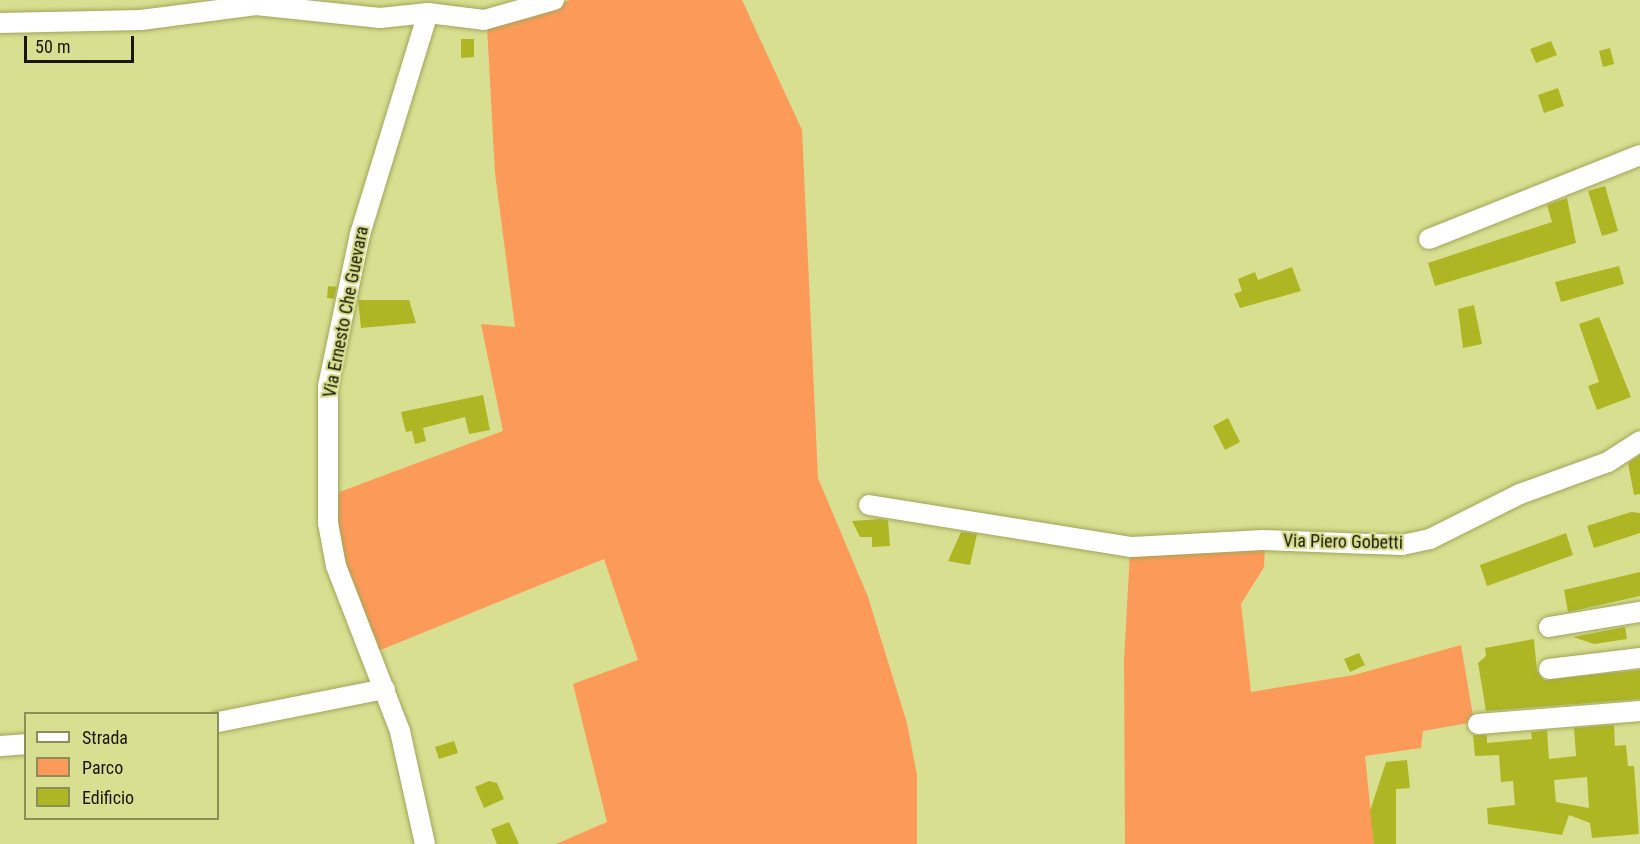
<!DOCTYPE html>
<style>
body{margin:0}
#map{position:relative;width:1640px;height:844px;overflow:hidden;background:#d8df91;font-family:"Roboto Condensed",sans-serif}
div>[style]{position:absolute}
.green>*{inset:0;background:#fc9a5a}
.building>*{inset:0;background:#afb624}
.roads{filter:drop-shadow(0 0 2px #a0a659) drop-shadow(0 0 2px #a0a659)}
.minor>*{height:20px;margin:-10px;padding:0 10px;transform-origin:10px;border-radius:10px;background:#fff}
span{translate:-50% -50%;white-space:nowrap;text-align:center;line-height:1.15;-webkit-text-stroke:4.5px #d8df91;paint-order:stroke}
.street-label{font-size:18px;color:#171800}
.legend{position:absolute;left:24px;top:712px;width:195px;height:108px;box-sizing:border-box;background:#d8df91;border:2px solid #8b8f57;margin:0;padding:8px 10px;list-style:none;font-size:18px;color:#171800}
.legend li{display:flex;align-items:center;gap:12px;height:30px}
.legend b{width:30px;border:2px solid #8b8f57}
.scale{position:absolute;left:24px;top:36px;width:110px;height:27px;box-sizing:border-box;border:3px solid #171800;border-top:0;padding-left:8px;font-size:18px;line-height:21px;white-space:nowrap;color:#171800;-webkit-text-stroke:4px #d8df91;paint-order:stroke}
</style>
<div id="map">
<div class="green">
<div style="clip-path:polygon(570px 0,742px 0,802px 130px,818px 478px,868px 597px,907px 723px,917px 775px,917px 844px,556px 844px,607px 822px,573px 684px,638px 660px,604px 559px,378px 651px,341px 564px,334px 494px,503px 431px,481px 324px,515px 327px,495px 173px,487px 27px,530px 18px)"></div>
<div style="clip-path:polygon(1265px 544px,1264px 567px,1241px 604px,1251px 692px,1354px 675px,1461px 645px,1474px 722px,1423px 731px,1421px 748px,1365px 756px,1374px 844px,1125px 844px,1124px 661px,1130px 551px)"></div>
</div>
<div class="building">
<div style="clip-path:polygon(461px 39px,474px 39px,474px 57px,461px 58px)"></div>
<div style="clip-path:polygon(1551px 41px,1557px 55px,1536px 63px,1530px 49px)"></div>
<div style="clip-path:polygon(1610px 48px,1614px 64px,1603px 67px,1599px 51px)"></div>
<div style="clip-path:polygon(1558px 88px,1564px 106px,1544px 113px,1538px 95px)"></div>
<div style="clip-path:polygon(1605px 186px,1618px 231px,1602px 236px,1588px 191px)"></div>
<div style="clip-path:polygon(1567px 198px,1576px 243px,1435px 286px,1428px 263px,1552px 222px,1547px 205px)"></div>
<div style="clip-path:polygon(1619px 266px,1624px 284px,1561px 302px,1555px 282px)"></div>
<div style="clip-path:polygon(1292px 267px,1301px 291px,1240px 308px,1234px 294px,1242px 291px,1238px 279px,1255px 272px,1258px 280px)"></div>
<div style="clip-path:polygon(328px 286px,337px 287px,334px 299px,327px 298px)"></div>
<div style="clip-path:polygon(358px 300px,409px 300px,416px 323px,361px 328px)"></div>
<div style="clip-path:polygon(1474px 305px,1482px 344px,1463px 348px,1458px 309px)"></div>
<div style="clip-path:polygon(1599px 317px,1631px 397px,1597px 410px,1588px 386px,1599px 382px,1579px 324px)"></div>
<div style="clip-path:polygon(483px 395px,490px 430px,469px 434px,465px 417px,423px 428px,426px 441px,415px 444px,412px 431px,406px 432px,401px 412px)"></div>
<div style="clip-path:polygon(1228px 418px,1240px 442px,1225px 450px,1213px 426px)"></div>
<div style="clip-path:polygon(1640px 455px,1640px 494px,1634px 495px,1628px 463px)"></div>
<div style="clip-path:polygon(1631px 512px,1640px 513px,1640px 533px,1594px 548px,1587px 526px)"></div>
<div style="clip-path:polygon(880px 519px,888px 520px,890px 546px,872px 547px,872px 537px,860px 537px,852px 521px)"></div>
<div style="clip-path:polygon(961px 532px,977px 534px,970px 565px,948px 561px)"></div>
<div style="clip-path:polygon(1566px 533px,1573px 555px,1487px 586px,1480px 565px)"></div>
<div style="clip-path:polygon(1640px 572px,1640px 596px,1568px 612px,1564px 590px)"></div>
<div style="clip-path:polygon(1625px 627px,1627px 639px,1594px 644px,1573px 637px)"></div>
<div style="clip-path:polygon(1534px 639px,1537px 671px,1544px 680px,1640px 670px,1640px 699px,1486px 711px,1478px 663px,1486px 656px,1485px 648px)"></div>
<div style="clip-path:polygon(1359px 653px,1365px 665px,1350px 672px,1344px 659px)"></div>
<div style="clip-path:polygon(evenodd,1614px 725px,1615px 746px,1626px 745px,1628px 766px,1634px 766px,1639px 834px,1592px 838px,1590px 823px,1569px 815px,1562px 835px,1488px 824px,1487px 808px,1515px 805px,1513px 781px,1501px 782px,1499px 755px,1475px 756px,1473px 735px,1487px 735px,1487px 743px,1532px 739px,1531px 732px,1547px 730px,1549px 759px,1576px 756px,1574px 728px,1614px 725px,1587px 777px,1589px 808px,1556px 802px,1554px 780px,1587px 777px)"></div>
<div style="clip-path:polygon(454px 741px,458px 753px,439px 759px,435px 747px)"></div>
<div style="clip-path:polygon(1407px 760px,1410px 788px,1396px 789px,1396px 844px,1374px 844px,1370px 811px,1386px 762px)"></div>
<div style="clip-path:polygon(489px 781px,497px 783px,504px 799px,484px 808px,475px 787px)"></div>
<div style="clip-path:polygon(509px 822px,519px 844px,497px 844px,491px 829px)"></div>
</div>
<div class="roads">
<div class="minor">
<div style="left:0;top:23px;width:141px;rotate:-1.2deg"></div>
<div style="left:141px;top:20px;width:116px;rotate:-7.4deg"></div>
<div style="left:256px;top:5px;width:125px;rotate:6deg"></div>
<div style="left:380px;top:18px;width:48px;rotate:-5.9deg"></div>
<div style="left:1429px;top:239px;width:227px;rotate:-21.7deg"></div>
<div style="left:869px;top:505px;width:266px;rotate:9.1deg"></div>
<div style="left:1132px;top:547px;width:131px;rotate:-3.1deg"></div>
<div style="left:1263px;top:540px;width:139px;rotate:2.1deg"></div>
<div style="left:1402px;top:545px;width:29px;rotate:-12deg"></div>
<div style="left:1430px;top:539px;width:101px;rotate:-26.6deg"></div>
<div style="left:1520px;top:494px;width:94px;rotate:-20deg"></div>
<div style="left:1608px;top:462px;width:38px;rotate:-33deg"></div>
<div style="left:1549px;top:627px;width:92px;rotate:-9.4deg"></div>
<div style="left:1549px;top:669px;width:92px;rotate:-6.9deg"></div>
<div style="left:218px;top:722px;width:170px;rotate:-11.2deg"></div>
<div style="left:1478px;top:724px;width:163px;rotate:-4.6deg"></div>
<div style="left:0;top:746px;width:26px;rotate:-4deg"></div>
<div style="left:425px;top:844px;width:116px;rotate:-102.5deg"></div>
<div style="left:400px;top:731px;width:177px;rotate:-111.2deg"></div>
<div style="left:336px;top:566px;width:44px;rotate:-100.5deg"></div>
<div style="left:328px;top:523px;width:137px;rotate:-90deg"></div>
<div style="left:328px;top:386px;width:155px;rotate:-78.1deg"></div>
<div style="left:360px;top:234px;width:231px;rotate:-72.9deg"></div>
<div style="left:428px;top:13px;width:56px;rotate:7.1deg"></div>
<div style="left:484px;top:20px;width:73px;rotate:-15.9deg"></div>
</div>
</div>
<div class="street-label">
<span style="left:346px;top:312px;rotate:-79deg">Via Ernesto Che Guevara</span>
<span style="left:1343px;top:542px;rotate:1deg">Via Piero Gobetti</span>
</div>
<ul class="legend">
<li><b style="height:8px;background:#fff"></b>Strada</li>
<li><b style="height:16px;background:#fc9a5a"></b>Parco</li>
<li><b style="height:16px;background:#afb624"></b>Edificio</li>
</ul>
<div class="scale">50 m</div>
</div>
